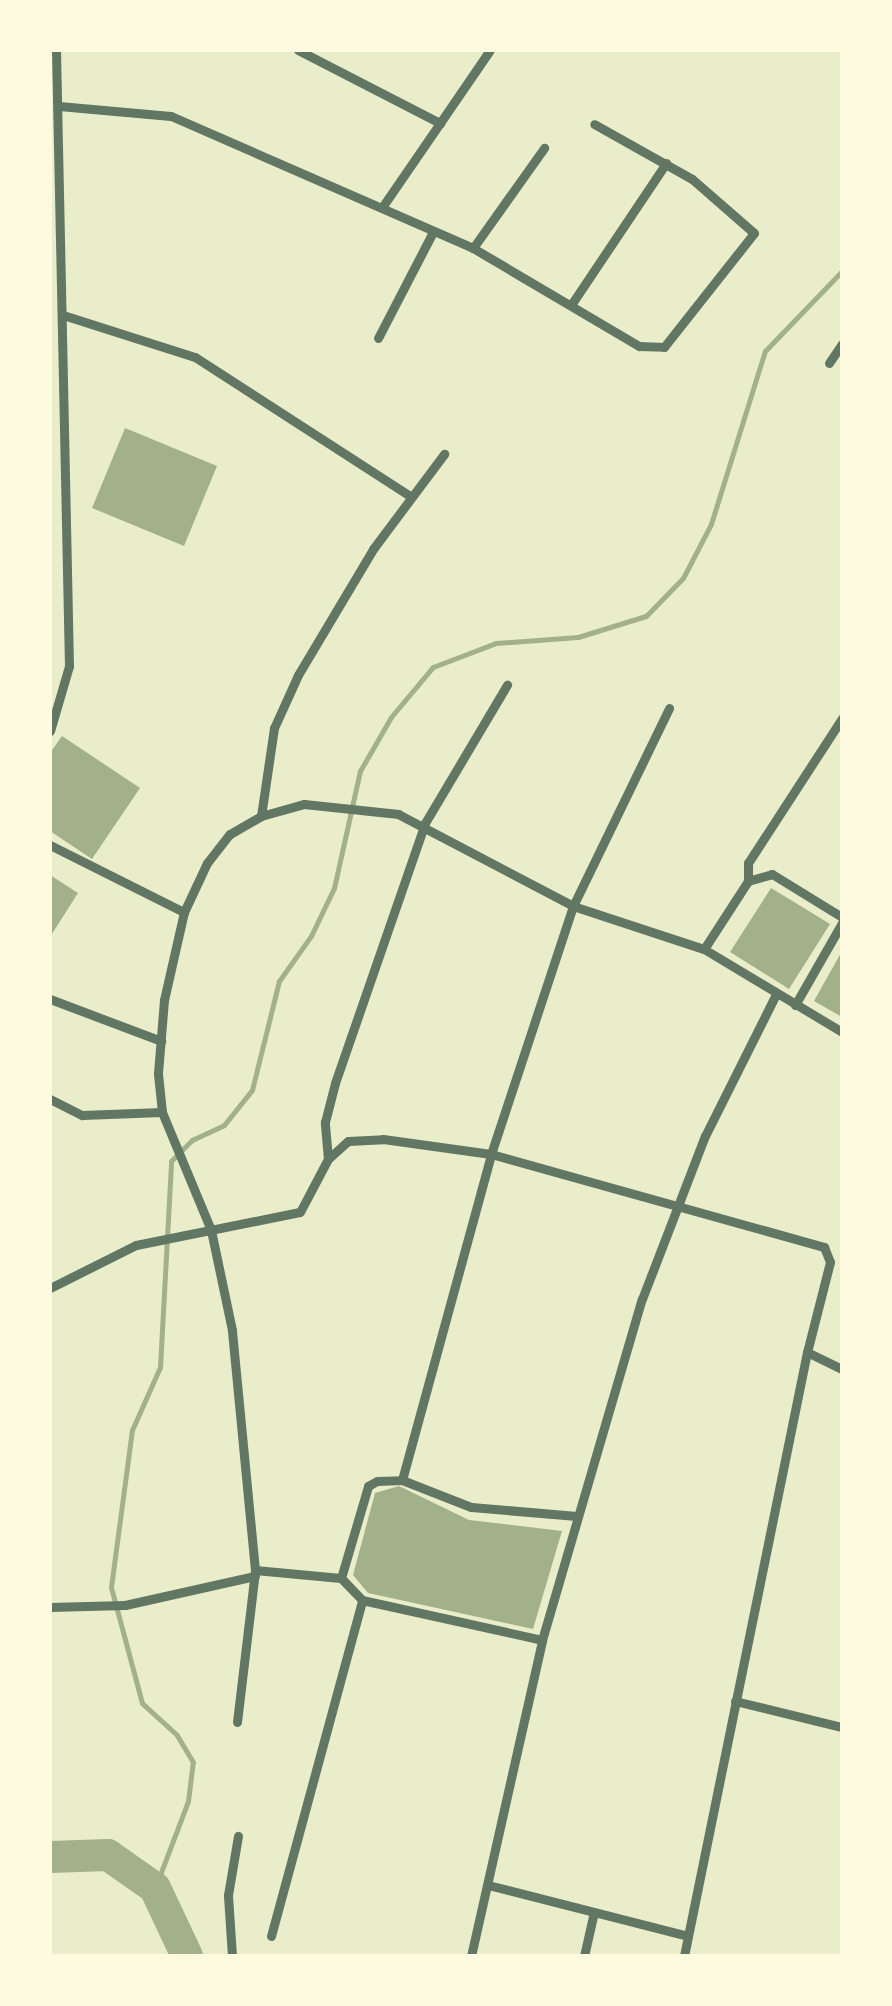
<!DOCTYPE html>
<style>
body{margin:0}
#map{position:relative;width:892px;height:2006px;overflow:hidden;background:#e9edc9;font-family:"Noto Sans",sans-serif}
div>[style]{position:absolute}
.water>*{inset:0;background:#a3b18a}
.stream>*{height:5px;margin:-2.5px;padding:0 2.5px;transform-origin:2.5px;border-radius:2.5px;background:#a3b18a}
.river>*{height:32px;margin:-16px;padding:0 16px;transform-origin:16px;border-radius:16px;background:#a3b18a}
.minor>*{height:9px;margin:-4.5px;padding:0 4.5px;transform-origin:4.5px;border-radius:4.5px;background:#617663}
span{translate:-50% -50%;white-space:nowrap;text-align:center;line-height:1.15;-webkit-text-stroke:8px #fefae0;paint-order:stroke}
.frame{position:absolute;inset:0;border:52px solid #fefae0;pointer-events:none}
</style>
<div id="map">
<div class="water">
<div style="clip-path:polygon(125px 428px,217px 466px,184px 546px,92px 508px)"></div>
<div style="clip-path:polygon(62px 736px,140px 788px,92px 859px,50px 831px,50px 753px)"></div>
<div style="clip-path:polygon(50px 875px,78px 893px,50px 937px)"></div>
<div style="clip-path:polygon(771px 888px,830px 924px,789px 989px,730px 952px)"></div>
<div style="clip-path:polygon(842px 951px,842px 1017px,814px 1001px)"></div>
<div style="clip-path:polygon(399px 1486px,469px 1520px,562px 1531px,533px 1629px,368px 1593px,353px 1575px,375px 1493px)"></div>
</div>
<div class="stream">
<div style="left:155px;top:1888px;width:93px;rotate:-69.2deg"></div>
<div style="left:188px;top:1801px;width:39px;rotate:-83deg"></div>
<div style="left:193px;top:1762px;width:31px;rotate:-121deg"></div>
<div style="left:177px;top:1735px;width:47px;rotate:-137.6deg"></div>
<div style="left:142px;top:1703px;width:120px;rotate:-105deg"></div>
<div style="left:111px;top:1587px;width:158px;rotate:-82.4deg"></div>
<div style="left:132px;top:1430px;width:69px;rotate:-66deg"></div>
<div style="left:160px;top:1367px;width:206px;rotate:-86.9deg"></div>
<div style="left:171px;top:1161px;width:30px;rotate:-45deg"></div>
<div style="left:192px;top:1140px;width:35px;rotate:-25deg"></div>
<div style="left:224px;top:1125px;width:45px;rotate:-51.3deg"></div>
<div style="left:252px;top:1090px;width:112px;rotate:-76.1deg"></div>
<div style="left:279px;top:981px;width:55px;rotate:-54.6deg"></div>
<div style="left:311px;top:936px;width:53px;rotate:-64.4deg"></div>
<div style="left:334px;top:888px;width:120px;rotate:-77.5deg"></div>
<div style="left:360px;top:771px;width:62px;rotate:-60.1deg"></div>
<div style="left:391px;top:717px;width:65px;rotate:-50deg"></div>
<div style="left:433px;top:667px;width:67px;rotate:-20.9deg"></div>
<div style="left:496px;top:643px;width:82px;rotate:-4.2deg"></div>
<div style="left:578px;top:637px;width:71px;rotate:-17.2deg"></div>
<div style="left:646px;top:616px;width:53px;rotate:-45.8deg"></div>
<div style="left:683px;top:578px;width:61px;rotate:-62.6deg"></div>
<div style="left:711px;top:524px;width:181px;rotate:-72.7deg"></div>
<div style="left:765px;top:351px;width:111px;rotate:-46.1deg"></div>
</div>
<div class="river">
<div style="left:50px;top:1857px;width:58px;rotate:-2deg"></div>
<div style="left:108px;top:1855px;width:57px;rotate:35.1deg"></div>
<div style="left:155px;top:1888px;width:75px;rotate:64.8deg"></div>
</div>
<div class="minor">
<div style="left:298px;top:50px;width:160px;rotate:27.2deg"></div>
<div style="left:440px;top:123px;width:101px;rotate:124.5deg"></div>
<div style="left:59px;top:106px;width:112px;rotate:5.1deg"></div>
<div style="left:171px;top:116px;width:330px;rotate:23.6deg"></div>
<div style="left:473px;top:248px;width:193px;rotate:30.6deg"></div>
<div style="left:639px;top:346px;width:25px;rotate:2deg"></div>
<div style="left:664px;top:347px;width:145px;rotate:-51.7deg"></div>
<div style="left:754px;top:233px;width:82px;rotate:-138.9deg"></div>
<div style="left:692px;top:179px;width:112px;rotate:-150.7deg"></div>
<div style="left:440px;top:123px;width:88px;rotate:-55.6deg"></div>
<div style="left:473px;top:248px;width:123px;rotate:-54.6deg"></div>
<div style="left:571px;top:305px;width:171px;rotate:-56.2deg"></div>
<div style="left:63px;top:315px;width:139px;rotate:17.7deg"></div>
<div style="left:195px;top:357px;width:257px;rotate:32.9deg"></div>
<div style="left:378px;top:338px;width:119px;rotate:-62.6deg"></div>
<div style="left:829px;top:363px;width:23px;rotate:-56deg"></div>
<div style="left:50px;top:731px;width:68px;rotate:-73.7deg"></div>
<div style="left:69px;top:666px;width:616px;rotate:-91.21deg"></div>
<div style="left:261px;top:816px;width:89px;rotate:-81.6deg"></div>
<div style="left:274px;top:728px;width:58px;rotate:-65.6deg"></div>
<div style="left:298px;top:675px;width:147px;rotate:-59.2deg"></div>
<div style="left:373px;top:549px;width:119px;rotate:-53.2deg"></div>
<div style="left:50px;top:845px;width:150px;rotate:26.6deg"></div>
<div style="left:748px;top:881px;width:25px;rotate:-16deg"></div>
<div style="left:772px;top:874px;width:82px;rotate:31.6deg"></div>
<div style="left:704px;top:949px;width:81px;rotate:-57.1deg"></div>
<div style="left:748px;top:881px;width:18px;rotate:-90deg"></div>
<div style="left:748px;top:863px;width:173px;rotate:-57deg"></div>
<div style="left:50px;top:999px;width:119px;rotate:20.7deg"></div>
<div style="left:795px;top:1005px;width:95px;rotate:-60.2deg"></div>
<div style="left:50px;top:1099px;width:36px;rotate:27deg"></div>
<div style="left:82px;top:1115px;width:80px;rotate:-2.1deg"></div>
<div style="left:328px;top:1159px;width:37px;rotate:-95deg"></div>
<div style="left:325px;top:1122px;width:40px;rotate:-75.6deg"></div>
<div style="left:335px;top:1083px;width:275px;rotate:-70.9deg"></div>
<div style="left:425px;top:823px;width:161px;rotate:-59.3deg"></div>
<div style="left:50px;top:1288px;width:96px;rotate:-26.6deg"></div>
<div style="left:136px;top:1245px;width:167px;rotate:-11.4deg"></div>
<div style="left:300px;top:1212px;width:60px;rotate:-62.2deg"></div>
<div style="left:328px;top:1159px;width:27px;rotate:-42deg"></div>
<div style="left:348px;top:1141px;width:35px;rotate:-3deg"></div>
<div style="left:383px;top:1139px;width:109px;rotate:7.9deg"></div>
<div style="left:491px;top:1154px;width:346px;rotate:15.6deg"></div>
<div style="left:824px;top:1247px;width:16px;rotate:68deg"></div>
<div style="left:830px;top:1262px;width:93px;rotate:104.3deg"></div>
<div style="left:807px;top:1352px;width:39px;rotate:26deg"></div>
<div style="left:402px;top:1480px;width:338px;rotate:-74.7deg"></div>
<div style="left:491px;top:1154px;width:261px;rotate:-71.7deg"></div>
<div style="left:573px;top:906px;width:220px;rotate:-64.1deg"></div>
<div style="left:255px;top:1570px;width:86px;rotate:5.3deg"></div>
<div style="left:341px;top:1578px;width:30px;rotate:46deg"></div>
<div style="left:362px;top:1600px;width:184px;rotate:12.5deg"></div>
<div style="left:341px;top:1578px;width:96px;rotate:-73.6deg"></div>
<div style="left:368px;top:1486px;width:10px;rotate:-29deg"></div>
<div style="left:377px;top:1481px;width:25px;rotate:-2deg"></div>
<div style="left:402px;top:1480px;width:74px;rotate:21.4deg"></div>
<div style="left:471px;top:1507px;width:106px;rotate:4.9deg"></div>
<div style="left:50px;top:1607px;width:75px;rotate:-1.5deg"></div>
<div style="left:125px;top:1605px;width:133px;rotate:-12.6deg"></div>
<div style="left:735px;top:1701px;width:110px;rotate:13.7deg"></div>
<div style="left:237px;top:1722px;width:153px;rotate:-83.2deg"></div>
<div style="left:255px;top:1570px;width:241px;rotate:-95.5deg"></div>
<div style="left:232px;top:1330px;width:102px;rotate:-101.9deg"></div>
<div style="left:211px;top:1230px;width:128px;rotate:-112.6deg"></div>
<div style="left:162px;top:1112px;width:39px;rotate:-96deg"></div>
<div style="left:158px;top:1073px;width:73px;rotate:-85.3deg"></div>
<div style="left:164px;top:1000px;width:90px;rotate:-77.2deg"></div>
<div style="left:184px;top:912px;width:54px;rotate:-64.9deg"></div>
<div style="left:207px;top:863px;width:37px;rotate:-52deg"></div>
<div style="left:230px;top:834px;width:36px;rotate:-30deg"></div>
<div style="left:261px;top:816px;width:45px;rotate:-15.6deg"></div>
<div style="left:304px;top:804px;width:95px;rotate:6.1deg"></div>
<div style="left:398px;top:814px;width:198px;rotate:27.7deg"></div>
<div style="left:573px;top:906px;width:138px;rotate:18.2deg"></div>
<div style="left:704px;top:949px;width:161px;rotate:31deg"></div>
<div style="left:488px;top:1885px;width:206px;rotate:14.3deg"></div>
<div style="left:271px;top:1936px;width:348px;rotate:-74.8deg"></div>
<div style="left:232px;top:1956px;width:61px;rotate:-93.8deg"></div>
<div style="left:228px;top:1895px;width:60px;rotate:-80.4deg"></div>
<div style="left:471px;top:1956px;width:324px;rotate:-77.3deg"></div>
<div style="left:542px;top:1640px;width:355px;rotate:-73.7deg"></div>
<div style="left:642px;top:1299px;width:175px;rotate:-68.9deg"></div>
<div style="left:705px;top:1136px;width:159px;rotate:-63.4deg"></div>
<div style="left:584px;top:1956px;width:45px;rotate:-77.2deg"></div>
<div style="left:684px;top:1956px;width:616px;rotate:-78.49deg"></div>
</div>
<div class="frame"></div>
</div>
